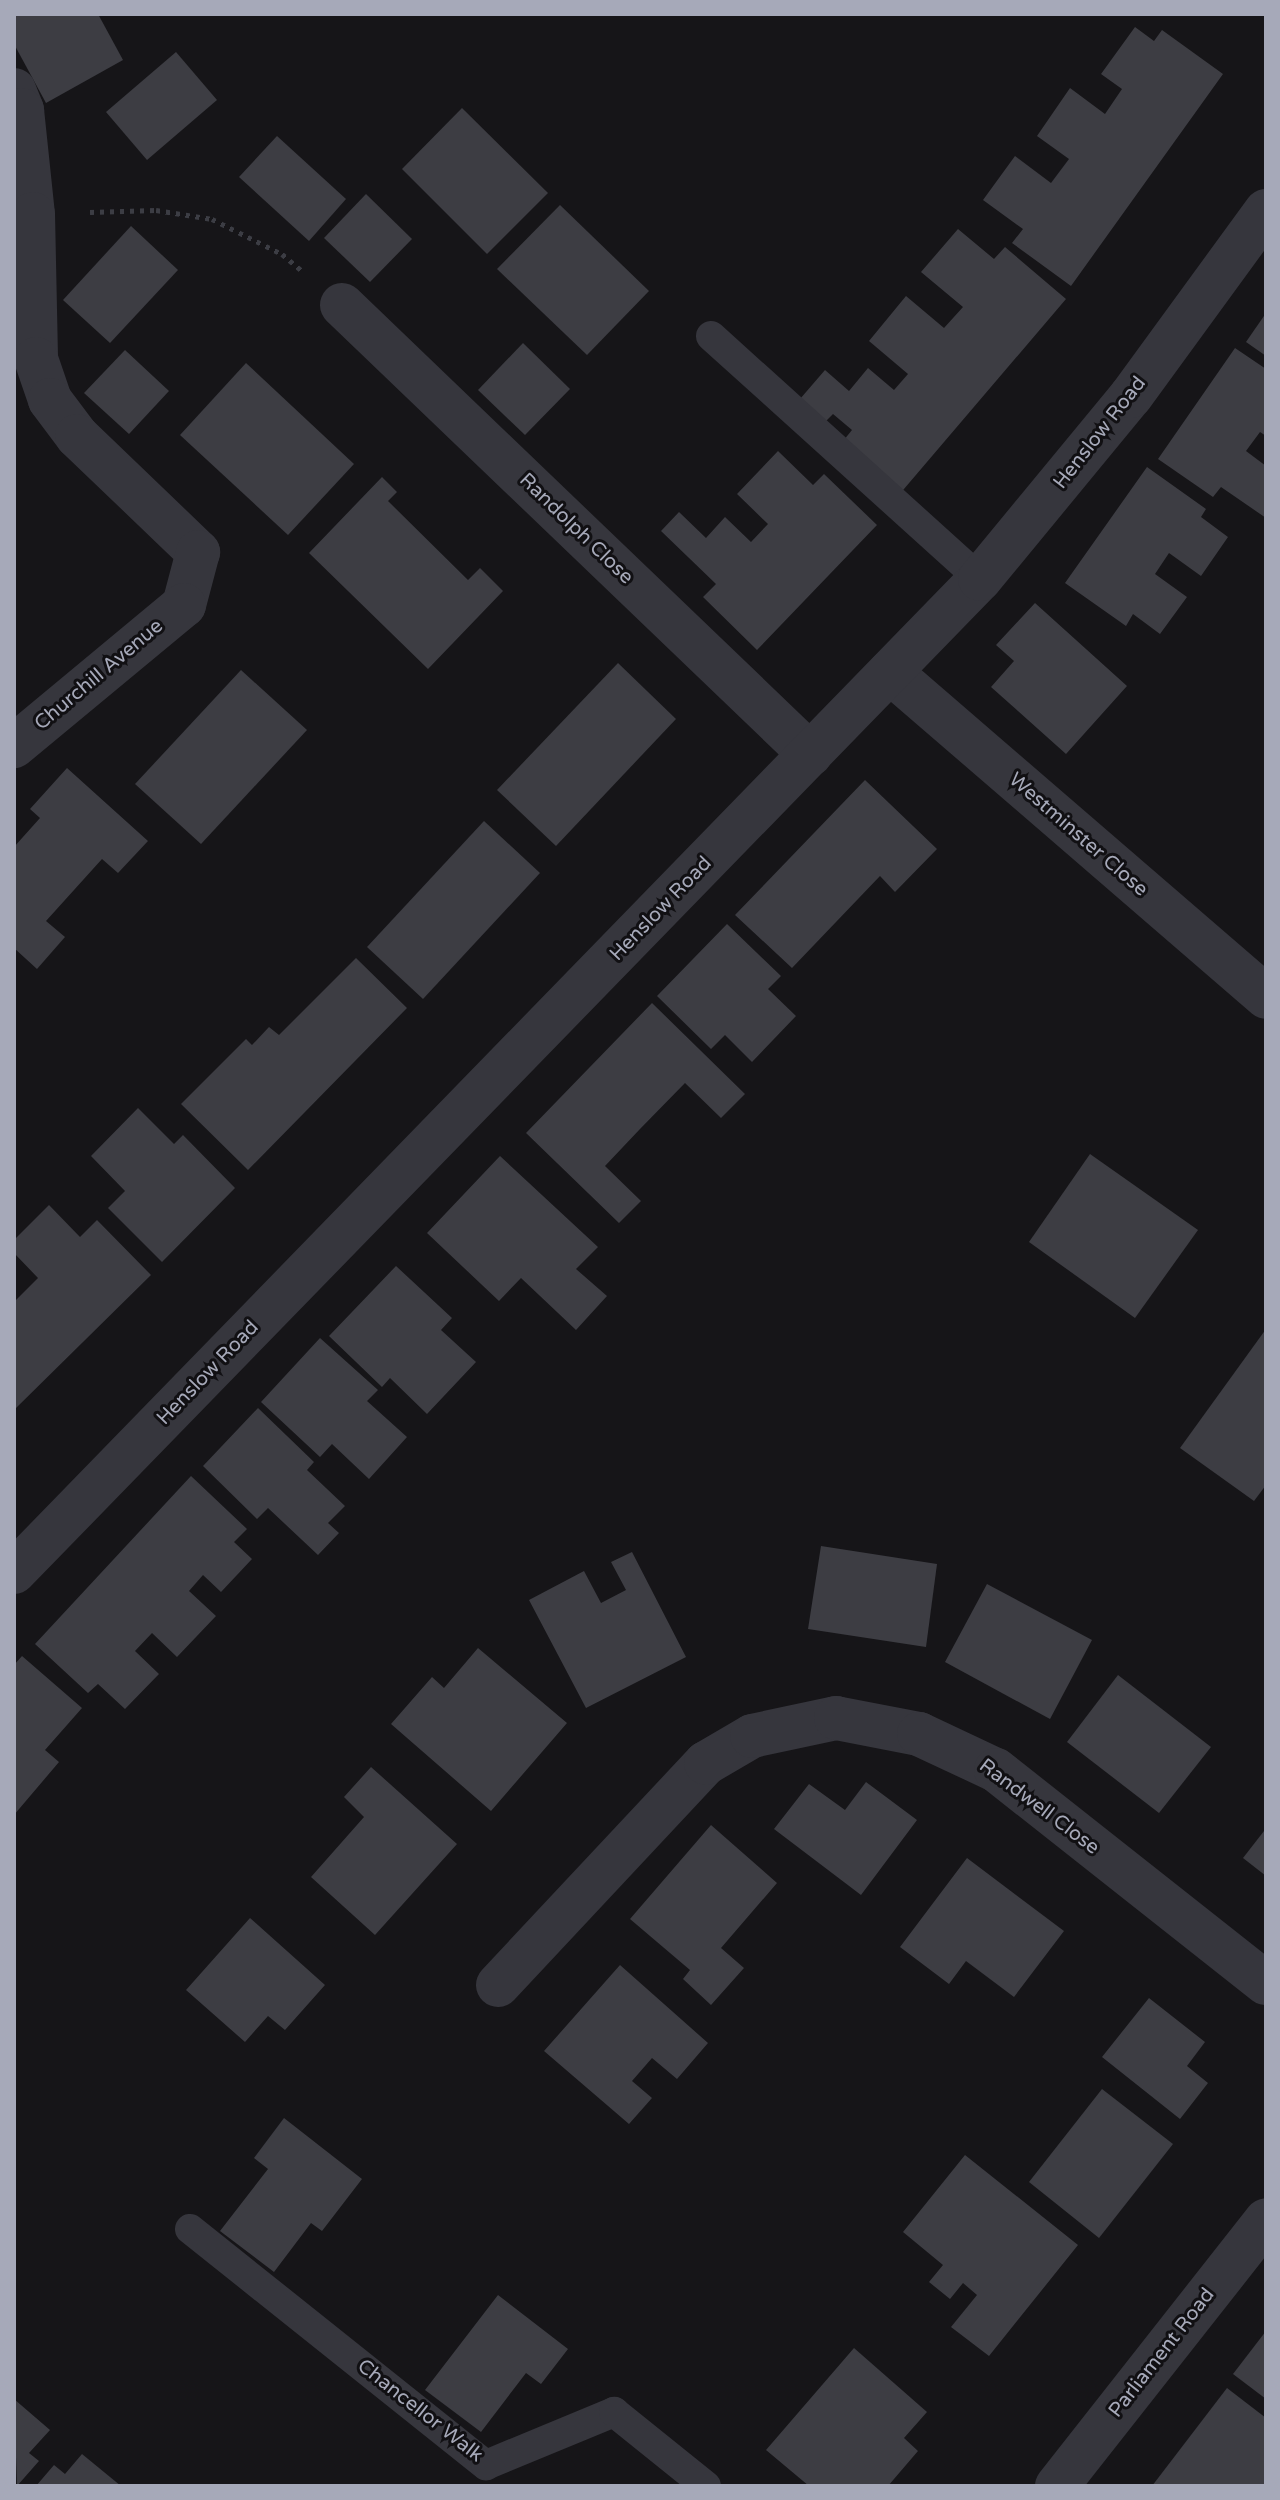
<!DOCTYPE html>
<style>
body{margin:0}
#map{position:relative;width:1280px;height:2500px;overflow:hidden;background:#161518;font-family:"Varela Round",sans-serif}
div>[style]{position:absolute}
.building>*{inset:0;background:#3d3d43}
.path>*{height:5px;margin-top:-2.5px;transform-origin:0;background:repeating-linear-gradient(90deg,#3c3d44 0 4px,transparent 0 10px)}
.lane>*{height:30px;margin:-15px;padding:0 15px;transform-origin:15px;border-radius:15px;background:#36363d}
.street>*{height:44px;margin:-22px;padding:0 22px;transform-origin:22px;border-radius:22px;background:#36363d}
span{translate:-50% -50%;white-space:nowrap;text-align:center;line-height:1.15;-webkit-text-stroke:6px #111013;paint-order:stroke}
.street-label{font-size:20px;color:#a6a9b9}
.frame{position:absolute;inset:0;border:16px solid #a6a9b9;pointer-events:none}
</style>
<div id="map">
<div class="building">
<div style="clip-path:polygon(14px 14px,98px 14px,123px 60px,46px 103px,14px 44px)"></div>
<div style="clip-path:polygon(1135px 27px,1154px 41px,1162px 30px,1223px 74px,1071px 286px,1012px 243px,1023px 229px,983px 200px,1015px 156px,1051px 183px,1069px 159px,1037px 136px,1070px 88px,1105px 114px,1122px 89px,1101px 74px)"></div>
<div style="clip-path:polygon(176px 52px,217px 100px,147px 160px,106px 112px)"></div>
<div style="clip-path:polygon(462px 108px,548px 193px,487px 254px,402px 169px)"></div>
<div style="clip-path:polygon(277px 136px,346px 199px,309px 241px,239px 177px)"></div>
<div style="clip-path:polygon(366px 194px,412px 239px,370px 282px,324px 238px)"></div>
<div style="clip-path:polygon(560px 205px,649px 291px,587px 355px,497px 269px)"></div>
<div style="clip-path:polygon(131px 226px,178px 270px,110px 343px,63px 300px)"></div>
<div style="clip-path:polygon(958px 229px,994px 259px,1005px 247px,1066px 299px,898px 496px,839px 446px,852px 430px,833px 414px,826px 421px,800px 399px,825px 370px,849px 391px,868px 368px,894px 390px,908px 374px,869px 341px,906px 296px,944px 328px,963px 307px,921px 272px)"></div>
<div style="clip-path:polygon(1266px 313px,1266px 356px,1246px 342px)"></div>
<div style="clip-path:polygon(523px 343px,570px 389px,525px 435px,478px 390px)"></div>
<div style="clip-path:polygon(1235px 348px,1266px 369px,1266px 436px,1260px 432px,1246px 451px,1266px 466px,1266px 518px,1221px 487px,1213px 497px,1158px 459px)"></div>
<div style="clip-path:polygon(125px 350px,169px 391px,129px 434px,84px 393px)"></div>
<div style="clip-path:polygon(246px 363px,354px 464px,288px 535px,180px 435px)"></div>
<div style="clip-path:polygon(778px 451px,813px 485px,824px 474px,877px 525px,757px 650px,703px 597px,716px 584px,661px 531px,679px 512px,706px 538px,725px 517px,751px 542px,768px 524px,737px 494px)"></div>
<div style="clip-path:polygon(1147px 467px,1206px 509px,1201px 517px,1228px 537px,1201px 576px,1169px 553px,1155px 574px,1187px 597px,1160px 634px,1133px 614px,1126px 626px,1065px 583px)"></div>
<div style="clip-path:polygon(382px 477px,397px 492px,388px 501px,468px 580px,480px 568px,503px 591px,428px 669px,309px 553px)"></div>
<div style="clip-path:polygon(1035px 603px,1127px 686px,1066px 754px,991px 687px,1014px 661px,996px 645px)"></div>
<div style="clip-path:polygon(618px 663px,676px 719px,556px 846px,497px 790px)"></div>
<div style="clip-path:polygon(241px 670px,307px 730px,201px 844px,135px 784px)"></div>
<div style="clip-path:polygon(67px 768px,148px 841px,118px 873px,102px 859px,46px 921px,65px 937px,37px 969px,14px 948px,14px 847px,40px 818px,30px 809px)"></div>
<div style="clip-path:polygon(865px 780px,937px 849px,895px 892px,880px 876px,792px 968px,735px 915px)"></div>
<div style="clip-path:polygon(484px 821px,540px 873px,423px 999px,367px 947px)"></div>
<div style="clip-path:polygon(727px 924px,781px 976px,768px 989px,796px 1016px,752px 1062px,725px 1035px,711px 1049px,657px 996px)"></div>
<div style="clip-path:polygon(356px 958px,407px 1008px,248px 1170px,181px 1104px,246px 1039px,252px 1045px,269px 1027px,279px 1035px)"></div>
<div style="clip-path:polygon(652px 1003px,745px 1094px,721px 1118px,685px 1083px,640px 1129px,605px 1166px,641px 1201px,619px 1223px,526px 1133px)"></div>
<div style="clip-path:polygon(138px 1108px,174px 1144px,183px 1135px,235px 1188px,162px 1262px,108px 1208px,125px 1191px,91px 1156px)"></div>
<div style="clip-path:polygon(1090px 1154px,1198px 1230px,1135px 1318px,1029px 1242px)"></div>
<div style="clip-path:polygon(500px 1156px,598px 1247px,576px 1269px,607px 1296px,576px 1330px,521px 1278px,499px 1301px,427px 1233px)"></div>
<div style="clip-path:polygon(49px 1205px,80px 1237px,97px 1220px,151px 1275px,14px 1410px,14px 1302px,38px 1278px,14px 1253px,14px 1240px)"></div>
<div style="clip-path:polygon(396px 1266px,452px 1318px,441px 1330px,476px 1362px,427px 1414px,390px 1378px,382px 1387px,329px 1336px)"></div>
<div style="clip-path:polygon(1266px 1329px,1266px 1485px,1254px 1501px,1180px 1448px)"></div>
<div style="clip-path:polygon(320px 1338px,378px 1390px,367px 1401px,407px 1437px,369px 1479px,332px 1444px,320px 1457px,261px 1402px)"></div>
<div style="clip-path:polygon(258px 1408px,314px 1462px,307px 1470px,345px 1506px,328px 1523px,339px 1533px,318px 1555px,268px 1508px,257px 1519px,203px 1466px)"></div>
<div style="clip-path:polygon(191px 1476px,247px 1529px,234px 1542px,252px 1559px,221px 1592px,203px 1575px,189px 1591px,216px 1616px,177px 1657px,152px 1633px,135px 1651px,159px 1674px,125px 1709px,98px 1684px,88px 1693px,35px 1644px)"></div>
<div style="clip-path:polygon(821px 1546px,937px 1564px,926px 1647px,808px 1629px)"></div>
<div style="clip-path:polygon(632px 1552px,686px 1657px,586px 1708px,529px 1600px,584px 1571px,601px 1603px,626px 1590px,611px 1562px)"></div>
<div style="clip-path:polygon(987px 1584px,1092px 1640px,1050px 1719px,945px 1662px)"></div>
<div style="clip-path:polygon(478px 1648px,567px 1723px,491px 1811px,391px 1724px,432px 1677px,444px 1688px)"></div>
<div style="clip-path:polygon(22px 1656px,82px 1708px,45px 1750px,59px 1762px,14px 1815px,14px 1665px)"></div>
<div style="clip-path:polygon(1118px 1675px,1211px 1747px,1159px 1813px,1067px 1742px)"></div>
<div style="clip-path:polygon(371px 1767px,457px 1844px,375px 1935px,311px 1877px,364px 1817px,344px 1797px)"></div>
<div style="clip-path:polygon(866px 1782px,917px 1820px,861px 1895px,774px 1829px,809px 1784px,845px 1810px)"></div>
<div style="clip-path:polygon(711px 1825px,777px 1883px,721px 1948px,744px 1968px,711px 2005px,683px 1979px,690px 1970px,630px 1919px)"></div>
<div style="clip-path:polygon(1264px 1831px,1266px 1832px,1266px 1876px,1243px 1858px)"></div>
<div style="clip-path:polygon(967px 1858px,1064px 1931px,1014px 1997px,966px 1961px,949px 1984px,900px 1947px)"></div>
<div style="clip-path:polygon(250px 1918px,325px 1985px,285px 2030px,268px 2016px,245px 2042px,186px 1990px)"></div>
<div style="clip-path:polygon(620px 1965px,708px 2043px,677px 2079px,652px 2058px,632px 2081px,652px 2098px,629px 2124px,544px 2051px)"></div>
<div style="clip-path:polygon(1149px 1998px,1205px 2042px,1187px 2066px,1208px 2083px,1180px 2119px,1102px 2057px)"></div>
<div style="clip-path:polygon(1102px 2089px,1173px 2144px,1099px 2238px,1029px 2182px)"></div>
<div style="clip-path:polygon(284px 2118px,362px 2179px,322px 2231px,311px 2223px,274px 2272px,220px 2231px,268px 2169px,254px 2158px)"></div>
<div style="clip-path:polygon(965px 2155px,1078px 2245px,989px 2356px,951px 2327px,977px 2295px,963px 2283px,950px 2299px,929px 2282px,943px 2265px,903px 2232px)"></div>
<div style="clip-path:polygon(498px 2295px,568px 2349px,541px 2384px,526px 2373px,481px 2432px,425px 2390px)"></div>
<div style="clip-path:polygon(1266px 2331px,1266px 2399px,1233px 2374px)"></div>
<div style="clip-path:polygon(854px 2348px,927px 2412px,904px 2438px,918px 2451px,888px 2486px,809px 2486px,766px 2450px)"></div>
<div style="clip-path:polygon(1227px 2388px,1266px 2418px,1266px 2486px,1152px 2486px)"></div>
<div style="clip-path:polygon(14px 2399px,50px 2430px,29px 2453px,39px 2461px,17px 2486px)"></div>
<div style="clip-path:polygon(82px 2454px,121px 2486px,36px 2486px,54px 2465px,65px 2474px)"></div>
</div>
<div class="path">
<div style="left:90px;top:212px;width:66px;rotate:-1.7deg"></div>
<div style="left:156px;top:210px;width:57px;rotate:9.1deg"></div>
<div style="left:212px;top:219px;width:78px;rotate:26.6deg"></div>
<div style="left:282px;top:254px;width:25px;rotate:40deg"></div>
</div>
<div class="lane">
<div style="left:711px;top:336px;width:363px;rotate:42.1deg"></div>
<div style="left:190px;top:2229px;width:379px;rotate:38.6deg"></div>
<div style="left:486px;top:2465px;width:139px;rotate:-22.5deg"></div>
<div style="left:614px;top:2412px;width:118px;rotate:38.8deg"></div>
</div>
<div class="street">
<div style="left:14px;top:90px;width:22px;rotate:68deg"></div>
<div style="left:22px;top:110px;width:105px;rotate:84deg"></div>
<div style="left:33px;top:214px;width:145px;rotate:88.8deg"></div>
<div style="left:36px;top:359px;width:43px;rotate:71.1deg"></div>
<div style="left:50px;top:400px;width:45px;rotate:53.1deg"></div>
<div style="left:77px;top:436px;width:168px;rotate:43.8deg"></div>
<div style="left:198px;top:552px;width:55px;rotate:104.8deg"></div>
<div style="left:184px;top:605px;width:221px;rotate:140.3deg"></div>
<div style="left:342px;top:305px;width:649px;rotate:43.81deg"></div>
<div style="left:890px;top:672px;width:497px;rotate:40.8deg"></div>
<div style="left:14px;top:1572px;width:1385px;rotate:-45.79deg"></div>
<div style="left:980px;top:579px;width:237px;rotate:-50.5deg"></div>
<div style="left:1131px;top:396px;width:229px;rotate:-53.9deg"></div>
<div style="left:498px;top:1985px;width:304px;rotate:-46.9deg"></div>
<div style="left:706px;top:1763px;width:53px;rotate:-30.4deg"></div>
<div style="left:752px;top:1736px;width:86px;rotate:-12.1deg"></div>
<div style="left:836px;top:1718px;width:85px;rotate:10.9deg"></div>
<div style="left:919px;top:1734px;width:85px;rotate:25.1deg"></div>
<div style="left:996px;top:1770px;width:344px;rotate:38.3deg"></div>
<div style="left:1057px;top:2486px;width:338px;rotate:-51.8deg"></div>
</div>
<div class="street-label">
<span style="left:1100px;top:433px;rotate:-52deg">Henslow Road</span>
<span style="left:576px;top:529px;rotate:44deg">Randolph Close</span>
<span style="left:99px;top:675px;rotate:-40deg">Churchill Avenue</span>
<span style="left:1078px;top:835px;rotate:41deg">Westminster Close</span>
<span style="left:661px;top:909px;rotate:-46deg">Henslow Road</span>
<span style="left:208px;top:1373px;rotate:-46deg">Henslow Road</span>
<span style="left:1039px;top:1807px;rotate:37deg">Randwell Close</span>
<span style="left:1162px;top:2353px;rotate:-52deg">Parliament Road</span>
<span style="left:420px;top:2411px;rotate:38deg">Chancellor Walk</span>
</div>
<div class="frame"></div>
</div>
